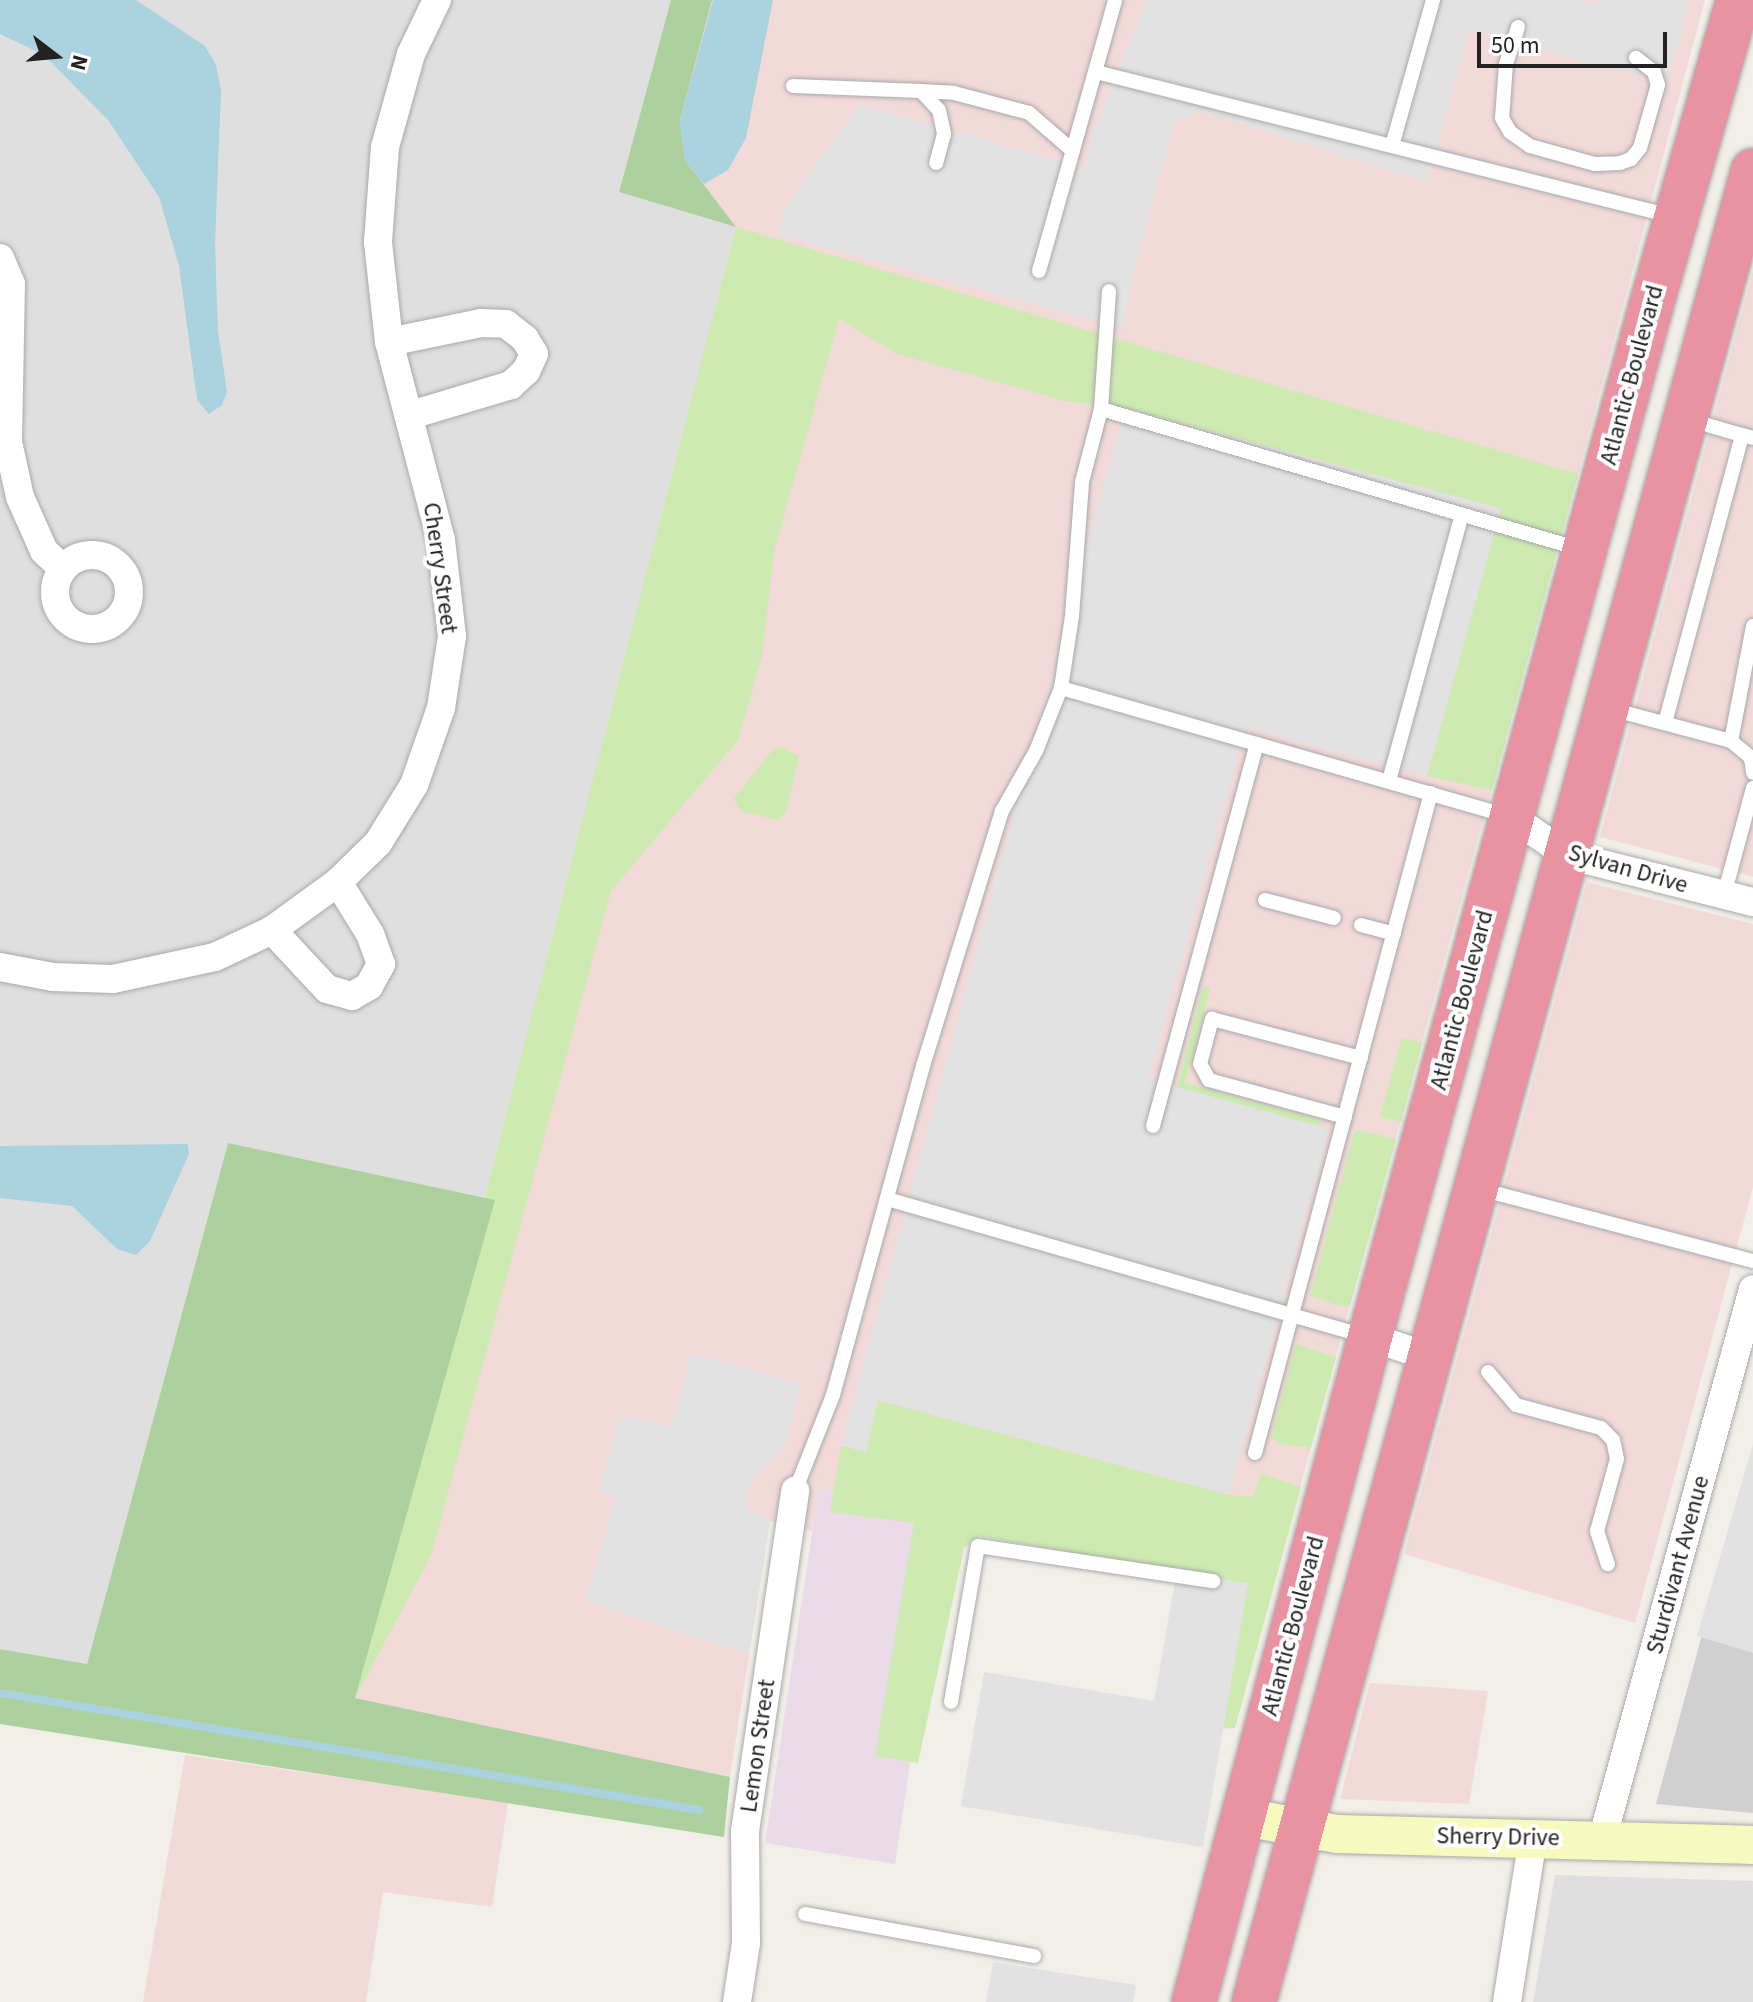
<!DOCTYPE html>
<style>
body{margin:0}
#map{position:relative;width:1753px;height:2002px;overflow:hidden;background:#f2efe9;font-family:"Source Sans 3",sans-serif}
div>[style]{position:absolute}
.residential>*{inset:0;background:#e0dfdf}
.commercial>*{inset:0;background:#f2dad9}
.industrial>*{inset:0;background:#ebdbe8}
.religious>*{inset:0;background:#d0d0d0}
.grass>*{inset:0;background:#cdebb0}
.forest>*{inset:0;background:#add19e}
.parking>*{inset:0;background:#e2e2e2}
.water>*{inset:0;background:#aad3df}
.stream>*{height:8px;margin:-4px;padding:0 4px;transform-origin:4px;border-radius:4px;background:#aad3df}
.roads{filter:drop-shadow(0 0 2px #a9a9a9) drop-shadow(0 0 2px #a9a9a9)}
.lane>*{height:14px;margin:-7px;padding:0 7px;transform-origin:7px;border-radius:7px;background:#fff}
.street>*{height:28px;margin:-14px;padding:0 14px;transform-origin:14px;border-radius:14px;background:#fff}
.street>.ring{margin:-14px;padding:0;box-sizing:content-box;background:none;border:28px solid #fff;border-radius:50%}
.secondary>*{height:38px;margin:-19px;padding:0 19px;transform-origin:19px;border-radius:19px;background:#f7fabf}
.highway>*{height:44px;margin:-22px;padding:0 22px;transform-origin:22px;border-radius:22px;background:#e892a2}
span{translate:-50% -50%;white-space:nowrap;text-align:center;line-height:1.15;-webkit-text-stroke:8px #fff;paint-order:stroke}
.street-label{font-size:24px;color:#222}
.north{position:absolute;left:16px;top:16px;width:80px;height:80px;-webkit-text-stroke:6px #fff;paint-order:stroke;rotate:106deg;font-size:22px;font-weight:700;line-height:32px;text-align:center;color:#222}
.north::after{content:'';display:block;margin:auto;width:28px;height:36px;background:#222;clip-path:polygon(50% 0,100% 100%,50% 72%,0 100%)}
.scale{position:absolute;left:1477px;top:32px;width:190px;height:36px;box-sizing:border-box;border:4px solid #222;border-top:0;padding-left:10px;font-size:24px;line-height:28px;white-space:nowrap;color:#222;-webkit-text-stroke:6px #fff;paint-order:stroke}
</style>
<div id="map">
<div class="residential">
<div style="clip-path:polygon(0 0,671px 0,619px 192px,736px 227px,495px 1200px,228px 1143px,87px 1664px,0 1649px)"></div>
<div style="clip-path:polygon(1555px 1875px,1753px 1881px,1753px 2002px,1533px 2002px)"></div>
</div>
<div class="commercial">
<div style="clip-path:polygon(671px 0,1705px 0,1578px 474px,1281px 1556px,819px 1489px,812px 1531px,770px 1521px,730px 1777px,355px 1698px,736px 227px,619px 192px)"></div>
<div style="clip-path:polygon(1753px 271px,1753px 877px,1600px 837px)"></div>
<div style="clip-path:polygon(1587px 882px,1753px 924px,1753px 1187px,1635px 1623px,1404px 1554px)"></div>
<div style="clip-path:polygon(1370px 1683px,1488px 1691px,1469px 1804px,1340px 1799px)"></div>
<div style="clip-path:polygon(185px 1755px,508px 1802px,492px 1907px,383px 1892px,366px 2002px,143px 2002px)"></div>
</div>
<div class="industrial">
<div style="clip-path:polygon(819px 1488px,949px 1505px,895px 1864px,765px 1843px)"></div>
</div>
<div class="religious">
<div style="clip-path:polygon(1753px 1447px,1753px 1813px,1656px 1804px)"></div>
</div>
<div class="grass">
<div style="clip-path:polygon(736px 227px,1578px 474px,1492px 790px,1427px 776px,1500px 508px,1125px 408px,1065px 401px,897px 354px,839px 319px,774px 552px,762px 657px,738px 740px,611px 891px,431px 1556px,355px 1698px)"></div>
<div style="clip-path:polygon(783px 747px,799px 756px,786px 812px,778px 820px,740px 811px,734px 798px,774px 748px)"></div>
<div style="clip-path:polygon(1207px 986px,1210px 990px,1185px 1083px,1311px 1117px,1319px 1121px,1322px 1127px,1177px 1088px,1202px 989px)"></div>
<div style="clip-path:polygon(1402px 1037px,1422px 1043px,1401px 1122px,1380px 1117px)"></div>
<div style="clip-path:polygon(1358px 1130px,1396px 1139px,1350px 1306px,1340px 1306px,1310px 1296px,1354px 1133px)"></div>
<div style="clip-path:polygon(1296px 1344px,1336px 1357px,1311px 1448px,1282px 1444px,1271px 1438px)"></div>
<div style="clip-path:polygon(877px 1400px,1229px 1495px,1253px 1497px,1261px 1473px,1301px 1487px,1235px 1728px,1211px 1729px,1248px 1584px,979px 1536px,964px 1548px,918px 1763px,875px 1756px,914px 1523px,830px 1512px,841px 1446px,866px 1451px)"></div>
</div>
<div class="forest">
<div style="clip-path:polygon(671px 0,712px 0,680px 120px,685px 160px,736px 227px,619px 192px)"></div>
<div style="clip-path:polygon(228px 1143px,495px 1200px,355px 1698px,730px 1777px,724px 1837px,0 1724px,0 1649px,87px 1664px)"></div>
</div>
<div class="parking">
<div style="clip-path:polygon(1147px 0,1577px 0,1596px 5px,1597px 0,1689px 0,1667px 82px,1469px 31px,1427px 182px,1201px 111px,1174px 122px,1132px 278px,1123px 328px,777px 234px,785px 207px,860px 104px,1084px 168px,1093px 132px)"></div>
<div style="clip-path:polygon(1125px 408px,1501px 509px,1427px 776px,1246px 727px,1148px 1079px,1329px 1129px,1229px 1495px,878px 1400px,866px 1452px,841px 1446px)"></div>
<div style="clip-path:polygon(692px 1353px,801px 1384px,786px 1445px,749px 1484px,745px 1507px,770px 1520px,749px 1654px,585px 1601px,616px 1497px,598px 1491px,621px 1414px,671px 1427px)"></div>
<div style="clip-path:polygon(1753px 1444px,1753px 1653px,1697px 1636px)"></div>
<div style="clip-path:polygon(1177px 1571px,1248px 1584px,1203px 1847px,961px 1806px,984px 1672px,1154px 1701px)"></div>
<div style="clip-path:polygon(993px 1962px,1136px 1985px,1133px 2002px,986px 2002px)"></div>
</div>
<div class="water">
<div style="clip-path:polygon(0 0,136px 0,205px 46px,216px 65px,221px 91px,215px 243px,218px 331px,227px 392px,222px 405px,209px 414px,197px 400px,179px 266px,159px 197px,108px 120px,44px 55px,0 34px)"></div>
<div style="clip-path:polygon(713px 0,773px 0,746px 138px,728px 170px,704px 184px,685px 160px,680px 120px)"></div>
<div style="clip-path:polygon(188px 1144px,189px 1154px,150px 1241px,136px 1255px,117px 1249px,72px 1206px,0 1198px,0 1146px)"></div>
</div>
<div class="stream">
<div style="left:0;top:1693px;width:709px;rotate:9.5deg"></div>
</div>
<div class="roads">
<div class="lane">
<div style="left:1518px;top:27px;width:39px;rotate:108deg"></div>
<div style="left:1506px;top:64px;width:54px;rotate:94.2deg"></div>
<div style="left:1502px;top:118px;width:16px;rotate:60deg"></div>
<div style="left:1510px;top:132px;width:24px;rotate:35deg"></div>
<div style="left:1530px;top:146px;width:67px;rotate:15.5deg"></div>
<div style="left:1595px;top:164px;width:25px;rotate:-2deg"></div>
<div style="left:1620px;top:163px;width:12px;rotate:-20deg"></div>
<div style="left:1631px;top:159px;width:14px;rotate:-51deg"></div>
<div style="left:1640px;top:148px;width:66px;rotate:-74.1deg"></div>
<div style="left:1658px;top:85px;width:14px;rotate:-107deg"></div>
<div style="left:1654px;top:72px;width:23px;rotate:-142deg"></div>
<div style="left:1096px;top:72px;width:593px;rotate:14.06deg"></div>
<div style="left:793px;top:86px;width:128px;rotate:2.2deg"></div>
<div style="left:921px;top:91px;width:26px;rotate:47deg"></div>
<div style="left:939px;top:110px;width:25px;rotate:78deg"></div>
<div style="left:944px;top:134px;width:30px;rotate:105deg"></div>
<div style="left:921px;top:91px;width:33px;rotate:3deg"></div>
<div style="left:954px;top:93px;width:78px;rotate:14.9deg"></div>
<div style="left:1029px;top:113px;width:58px;rotate:40.8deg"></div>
<div style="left:1392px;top:146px;width:152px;rotate:-74.3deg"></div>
<div style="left:1039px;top:271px;width:281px;rotate:-74.3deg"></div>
<div style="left:1101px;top:409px;width:499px;rotate:16.3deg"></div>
<div style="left:1690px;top:420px;width:54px;rotate:16.1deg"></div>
<div style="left:1753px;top:626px;width:117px;rotate:100.8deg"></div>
<div style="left:1731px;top:741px;width:26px;rotate:40deg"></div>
<div style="left:1751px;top:758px;width:15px;rotate:82deg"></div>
<div style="left:1061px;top:688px;width:465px;rotate:16deg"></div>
<div style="left:1611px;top:709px;width:124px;rotate:14.9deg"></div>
<div style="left:1665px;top:723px;width:298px;rotate:-75deg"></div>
<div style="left:1742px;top:435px;width:11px;rotate:15deg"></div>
<div style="left:1389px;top:781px;width:274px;rotate:-74.7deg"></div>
<div style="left:1724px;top:895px;width:111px;rotate:-74.8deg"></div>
<div style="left:1265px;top:900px;width:71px;rotate:14.6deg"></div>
<div style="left:1361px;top:925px;width:34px;rotate:15deg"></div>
<div style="left:1345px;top:1117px;width:141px;rotate:-164.8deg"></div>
<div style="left:1209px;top:1080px;width:18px;rotate:-119deg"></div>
<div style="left:1200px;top:1064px;width:47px;rotate:-75.1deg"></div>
<div style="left:1212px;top:1019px;width:154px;rotate:14.7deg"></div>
<div style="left:1153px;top:1126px;width:396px;rotate:-74.8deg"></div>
<div style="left:1480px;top:1189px;width:282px;rotate:14.8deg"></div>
<div style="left:887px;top:1199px;width:498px;rotate:16deg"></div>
<div style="left:1488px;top:1372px;width:43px;rotate:49.7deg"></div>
<div style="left:1516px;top:1405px;width:88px;rotate:15.1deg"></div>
<div style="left:1601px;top:1428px;width:17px;rotate:45deg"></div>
<div style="left:1613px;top:1440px;width:19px;rotate:78deg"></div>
<div style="left:1617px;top:1459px;width:75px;rotate:105.5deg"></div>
<div style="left:1597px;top:1531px;width:35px;rotate:72deg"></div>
<div style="left:1255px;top:1453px;width:683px;rotate:-75.07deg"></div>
<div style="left:795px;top:1491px;width:103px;rotate:-68.4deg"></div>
<div style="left:833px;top:1395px;width:341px;rotate:-74.7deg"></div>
<div style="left:923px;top:1066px;width:267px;rotate:-72.8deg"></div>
<div style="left:1002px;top:811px;width:69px;rotate:-60.5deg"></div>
<div style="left:1036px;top:751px;width:68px;rotate:-68.4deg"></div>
<div style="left:1061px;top:688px;width:73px;rotate:-81.3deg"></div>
<div style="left:1072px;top:616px;width:134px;rotate:-85.7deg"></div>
<div style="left:1082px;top:482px;width:75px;rotate:-75.4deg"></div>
<div style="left:1101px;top:409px;width:118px;rotate:-86.1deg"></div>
<div style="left:951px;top:1702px;width:158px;rotate:-80.2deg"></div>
<div style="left:978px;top:1546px;width:238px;rotate:8.5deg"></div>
<div style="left:805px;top:1914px;width:233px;rotate:10.4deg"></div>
</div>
<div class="street">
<div style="left:0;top:258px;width:28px;rotate:67deg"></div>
<div style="left:11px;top:284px;width:158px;rotate:91.1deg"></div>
<div style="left:8px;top:442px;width:56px;rotate:77.7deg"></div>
<div style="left:20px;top:497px;width:59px;rotate:66deg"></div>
<div style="left:44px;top:551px;width:26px;rotate:43deg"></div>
<div style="left:389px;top:342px;width:94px;rotate:-11.7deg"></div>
<div style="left:481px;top:323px;width:25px;rotate:2deg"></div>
<div style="left:506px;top:324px;width:24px;rotate:38deg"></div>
<div style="left:525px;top:339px;width:17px;rotate:59deg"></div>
<div style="left:534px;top:354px;width:19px;rotate:115deg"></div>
<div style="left:526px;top:371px;width:21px;rotate:137deg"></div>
<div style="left:511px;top:385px;width:104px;rotate:163.3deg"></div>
<div class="ring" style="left:55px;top:555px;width:46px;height:46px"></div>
<div style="left:1512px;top:817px;width:67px;rotate:34.6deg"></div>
<div style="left:1567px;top:855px;width:192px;rotate:14.2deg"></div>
<div style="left:272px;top:930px;width:81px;rotate:47deg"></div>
<div style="left:327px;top:989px;width:26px;rotate:16deg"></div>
<div style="left:352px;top:996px;width:20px;rotate:-30deg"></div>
<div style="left:369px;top:986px;width:25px;rotate:-61deg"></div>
<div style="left:381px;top:964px;width:32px;rotate:-110deg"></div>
<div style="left:370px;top:934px;width:61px;rotate:-121.6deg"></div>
<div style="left:0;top:967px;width:54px;rotate:10.7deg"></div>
<div style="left:53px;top:977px;width:60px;rotate:1.9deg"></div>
<div style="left:113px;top:979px;width:104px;rotate:-12.2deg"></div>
<div style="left:215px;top:957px;width:63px;rotate:-25.3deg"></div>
<div style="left:272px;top:930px;width:82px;rotate:-36deg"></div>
<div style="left:338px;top:882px;width:56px;rotate:-44.3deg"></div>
<div style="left:378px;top:843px;width:68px;rotate:-58.2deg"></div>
<div style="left:414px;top:785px;width:82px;rotate:-70.7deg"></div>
<div style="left:441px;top:708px;width:73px;rotate:-81.3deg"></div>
<div style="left:452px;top:636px;width:97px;rotate:-96.5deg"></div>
<div style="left:441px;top:540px;width:205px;rotate:-104.7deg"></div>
<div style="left:389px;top:342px;width:101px;rotate:-96.3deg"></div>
<div style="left:378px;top:242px;width:95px;rotate:-85.8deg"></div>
<div style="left:385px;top:147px;width:97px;rotate:-74.4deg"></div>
<div style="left:411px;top:54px;width:60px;rotate:-64.3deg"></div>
<div style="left:1370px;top:1337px;width:63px;rotate:18.4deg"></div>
<div style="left:1602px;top:1840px;width:571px;rotate:-74.67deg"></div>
<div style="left:737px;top:2002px;width:60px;rotate:-81.3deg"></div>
<div style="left:746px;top:1943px;width:112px;rotate:-90.5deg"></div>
<div style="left:745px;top:1831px;width:344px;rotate:-81.6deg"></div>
<div style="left:1507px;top:2002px;width:167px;rotate:-81deg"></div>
</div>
<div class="secondary">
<div style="left:1244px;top:1817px;width:95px;rotate:10.4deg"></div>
<div style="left:1337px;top:1834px;width:416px;rotate:1.5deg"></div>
</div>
<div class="highway">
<div style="left:1194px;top:2002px;width:688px;rotate:-75.18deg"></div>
<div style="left:1370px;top:1337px;width:1076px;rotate:-74.75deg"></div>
<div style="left:1653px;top:299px;width:311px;rotate:-74.1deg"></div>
<div style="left:1254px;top:2002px;width:1898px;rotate:-74.76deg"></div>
</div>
</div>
<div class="street-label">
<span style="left:1632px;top:375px;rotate:-75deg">Atlantic Boulevard</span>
<span style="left:440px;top:568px;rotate:82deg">Cherry Street</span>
<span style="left:1628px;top:869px;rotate:16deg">Sylvan Drive</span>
<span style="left:1462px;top:1000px;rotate:-75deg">Atlantic Boulevard</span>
<span style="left:1678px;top:1565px;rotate:-75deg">Sturdivant Avenue</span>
<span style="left:1293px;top:1626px;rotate:-75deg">Atlantic Boulevard</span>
<span style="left:758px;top:1746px;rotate:-82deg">Lemon Street</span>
<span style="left:1498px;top:1837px;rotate:1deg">Sherry Drive</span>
</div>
<div class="north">N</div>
<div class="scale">50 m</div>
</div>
